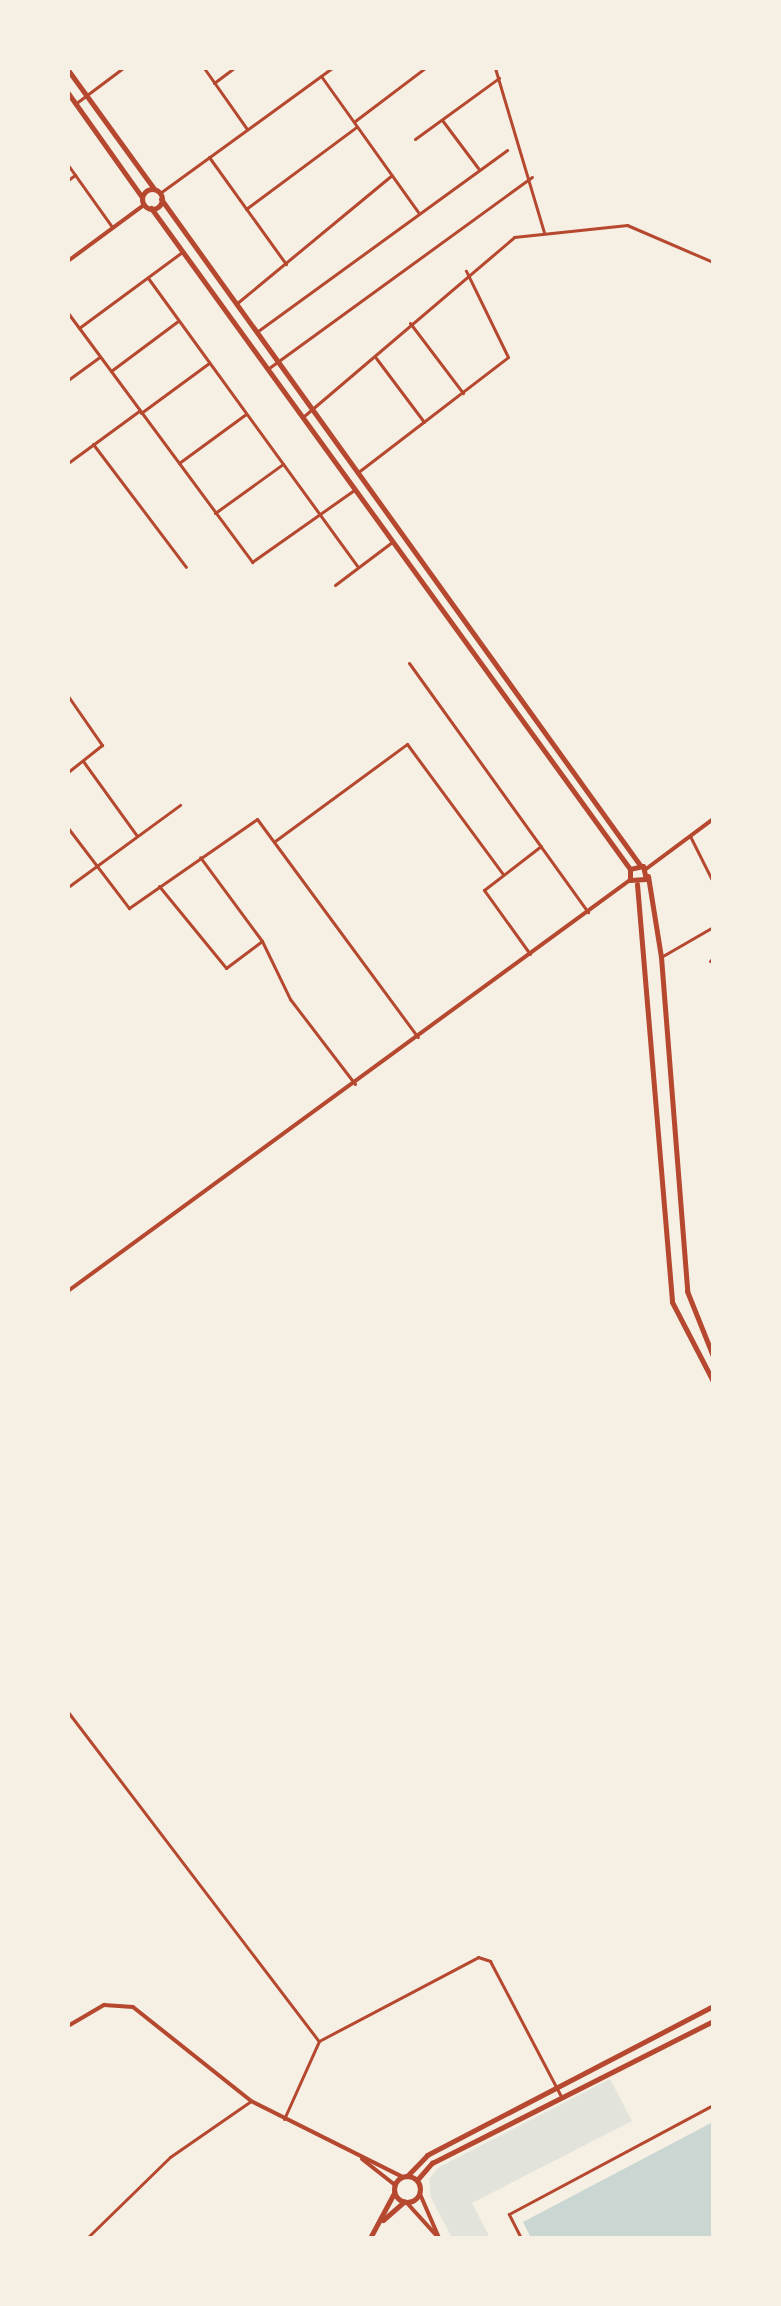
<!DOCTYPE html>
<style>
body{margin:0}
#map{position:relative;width:781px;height:2306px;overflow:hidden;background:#f6efe4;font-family:Jost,sans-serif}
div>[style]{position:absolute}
.green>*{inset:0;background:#e2e4dc}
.water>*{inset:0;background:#c9d6d2}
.pedestrian>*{height:3px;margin:-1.5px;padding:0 1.5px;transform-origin:1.5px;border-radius:1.5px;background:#b5482f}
.minor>*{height:3px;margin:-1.5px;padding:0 1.5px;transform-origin:1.5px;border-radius:1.5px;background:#b5482f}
.tertiary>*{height:4px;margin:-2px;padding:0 2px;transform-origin:2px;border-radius:2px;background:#b5482f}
.secondary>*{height:5px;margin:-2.5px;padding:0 2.5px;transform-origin:2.5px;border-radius:2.5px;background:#b5482f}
.secondary>.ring{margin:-2.5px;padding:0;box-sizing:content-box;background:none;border:5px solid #b5482f;border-radius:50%}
span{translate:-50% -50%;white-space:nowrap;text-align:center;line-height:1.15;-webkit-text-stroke:7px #f6efe4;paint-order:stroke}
.frame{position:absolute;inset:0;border:70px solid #f6efe4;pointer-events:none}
</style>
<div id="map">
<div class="green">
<div style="clip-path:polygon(610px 2079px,632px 2121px,472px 2203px,490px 2238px,452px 2238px,431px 2198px,429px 2179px,439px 2167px)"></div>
</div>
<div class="water">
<div style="clip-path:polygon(713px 2122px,713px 2238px,531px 2238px,523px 2222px)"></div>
</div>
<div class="pedestrian">
<div style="left:521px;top:2238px;width:27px;rotate:-117deg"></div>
<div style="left:509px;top:2214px;width:231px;rotate:-28.1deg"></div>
</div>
<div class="minor">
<div style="left:204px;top:68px;width:75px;rotate:54.8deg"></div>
<div style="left:495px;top:68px;width:171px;rotate:73.4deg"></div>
<div style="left:321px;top:76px;width:167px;rotate:54.5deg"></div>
<div style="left:214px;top:83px;width:25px;rotate:-37deg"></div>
<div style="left:75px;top:104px;width:60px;rotate:-36.9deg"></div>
<div style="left:442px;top:120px;width:60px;rotate:53.1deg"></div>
<div style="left:355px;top:121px;width:88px;rotate:-37.1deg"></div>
<div style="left:415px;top:139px;width:104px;rotate:-36deg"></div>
<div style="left:209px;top:157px;width:132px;rotate:54.3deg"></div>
<div style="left:68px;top:165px;width:76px;rotate:54.6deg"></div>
<div style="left:68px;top:180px;width:9px;rotate:-36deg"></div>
<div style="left:160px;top:193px;width:213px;rotate:-36deg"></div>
<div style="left:246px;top:209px;width:136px;rotate:-36.6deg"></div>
<div style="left:148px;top:278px;width:357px;rotate:54deg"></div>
<div style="left:236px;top:304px;width:202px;rotate:-39.6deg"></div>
<div style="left:68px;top:313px;width:310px;rotate:53.5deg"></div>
<div style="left:252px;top:562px;width:125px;rotate:-35.2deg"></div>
<div style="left:410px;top:323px;width:88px;rotate:52.9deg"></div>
<div style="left:79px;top:328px;width:128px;rotate:-36.4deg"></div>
<div style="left:258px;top:331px;width:308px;rotate:-36deg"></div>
<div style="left:376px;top:358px;width:80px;rotate:53.1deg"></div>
<div style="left:269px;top:368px;width:325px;rotate:-36deg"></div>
<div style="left:111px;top:371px;width:84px;rotate:-36.7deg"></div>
<div style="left:68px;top:380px;width:39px;rotate:-36deg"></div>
<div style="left:141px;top:413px;width:84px;rotate:-36.3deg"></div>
<div style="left:304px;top:416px;width:276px;rotate:-40.4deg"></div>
<div style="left:514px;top:237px;width:114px;rotate:-6.1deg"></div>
<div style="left:627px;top:225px;width:94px;rotate:23.3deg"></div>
<div style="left:93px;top:444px;width:154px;rotate:52.9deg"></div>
<div style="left:68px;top:463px;width:88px;rotate:-36.2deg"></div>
<div style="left:179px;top:463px;width:83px;rotate:-36.2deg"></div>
<div style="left:357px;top:473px;width:190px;rotate:-37.5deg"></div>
<div style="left:508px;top:357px;width:96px;rotate:-116deg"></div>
<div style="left:215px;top:513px;width:84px;rotate:-35.8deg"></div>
<div style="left:335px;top:585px;width:71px;rotate:-37deg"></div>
<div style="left:409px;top:663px;width:307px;rotate:54.3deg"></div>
<div style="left:68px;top:696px;width:60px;rotate:55.2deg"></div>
<div style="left:102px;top:745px;width:43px;rotate:141.5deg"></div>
<div style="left:83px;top:761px;width:92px;rotate:54.2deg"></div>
<div style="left:68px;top:828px;width:101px;rotate:52.7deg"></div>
<div style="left:129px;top:908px;width:156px;rotate:-34.8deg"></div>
<div style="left:257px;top:819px;width:271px;rotate:53.6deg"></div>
<div style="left:690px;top:836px;width:51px;rotate:63.4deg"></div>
<div style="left:275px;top:841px;width:164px;rotate:-36.3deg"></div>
<div style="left:407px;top:744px;width:162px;rotate:53.6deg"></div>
<div style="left:159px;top:886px;width:106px;rotate:50.7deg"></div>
<div style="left:226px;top:968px;width:45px;rotate:-36.9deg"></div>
<div style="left:262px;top:941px;width:104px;rotate:-126.4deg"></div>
<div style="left:68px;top:887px;width:139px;rotate:-36.2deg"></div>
<div style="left:262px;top:941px;width:64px;rotate:64.2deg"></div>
<div style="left:290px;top:999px;width:107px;rotate:52.6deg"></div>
<div style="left:530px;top:954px;width:79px;rotate:-125.7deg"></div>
<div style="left:484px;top:890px;width:72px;rotate:-37.7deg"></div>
<div style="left:661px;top:957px;width:60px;rotate:-30deg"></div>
<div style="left:710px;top:961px;width:4px;rotate:-45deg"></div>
<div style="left:68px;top:1712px;width:414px;rotate:52.7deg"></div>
<div style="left:284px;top:2119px;width:85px;rotate:-65.8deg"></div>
<div style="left:319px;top:2041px;width:180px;rotate:-27.8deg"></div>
<div style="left:478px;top:1957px;width:13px;rotate:18deg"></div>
<div style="left:490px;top:1961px;width:153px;rotate:62.3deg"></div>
<div style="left:87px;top:2238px;width:116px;rotate:-44.3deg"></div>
<div style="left:170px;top:2157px;width:98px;rotate:-34.7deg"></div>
</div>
<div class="tertiary">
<div style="left:68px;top:261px;width:94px;rotate:-36.4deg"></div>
<div style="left:646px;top:869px;width:84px;rotate:-36.7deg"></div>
<div style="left:68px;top:1291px;width:696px;rotate:-36.18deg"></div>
<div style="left:68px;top:2026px;width:42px;rotate:-30.3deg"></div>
<div style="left:104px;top:2005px;width:29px;rotate:4deg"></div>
<div style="left:133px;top:2007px;width:151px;rotate:38.5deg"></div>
<div style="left:251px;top:2101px;width:170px;rotate:26.6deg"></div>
<div style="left:362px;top:2159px;width:42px;rotate:38.2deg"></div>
<div style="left:420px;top:2194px;width:48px;rotate:66.6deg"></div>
<div style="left:407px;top:2203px;width:45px;rotate:47.7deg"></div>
</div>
<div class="secondary">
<div style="left:68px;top:70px;width:147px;rotate:54.1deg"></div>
<div style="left:68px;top:93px;width:128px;rotate:54.6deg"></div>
<div class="ring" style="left:142px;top:189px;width:15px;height:15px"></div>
<div style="left:161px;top:199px;width:820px;rotate:54.28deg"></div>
<div style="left:151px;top:208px;width:816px;rotate:54.07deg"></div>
<div style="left:630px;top:869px;width:11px;rotate:90deg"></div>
<div style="left:630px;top:880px;width:16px;rotate:-4deg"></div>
<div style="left:646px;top:879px;width:13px;rotate:-103deg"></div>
<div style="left:643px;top:866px;width:13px;rotate:167deg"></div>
<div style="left:648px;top:876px;width:82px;rotate:80.9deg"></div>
<div style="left:661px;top:957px;width:335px;rotate:85.5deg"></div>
<div style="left:687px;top:1291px;width:70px;rotate:68.2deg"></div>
<div style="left:637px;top:884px;width:419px;rotate:85.2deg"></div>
<div style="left:672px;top:1302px;width:89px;rotate:62.6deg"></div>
<div class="ring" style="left:394px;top:2176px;width:21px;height:21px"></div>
<div style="left:407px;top:2176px;width:29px;rotate:-46deg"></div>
<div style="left:427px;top:2155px;width:322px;rotate:-27.5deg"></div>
<div style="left:417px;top:2180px;width:23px;rotate:-49deg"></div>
<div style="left:432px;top:2163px;width:315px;rotate:-26.8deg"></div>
<div style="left:383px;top:2220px;width:28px;rotate:-41deg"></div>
<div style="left:370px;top:2238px;width:51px;rotate:-61.9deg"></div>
</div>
<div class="frame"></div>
</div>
